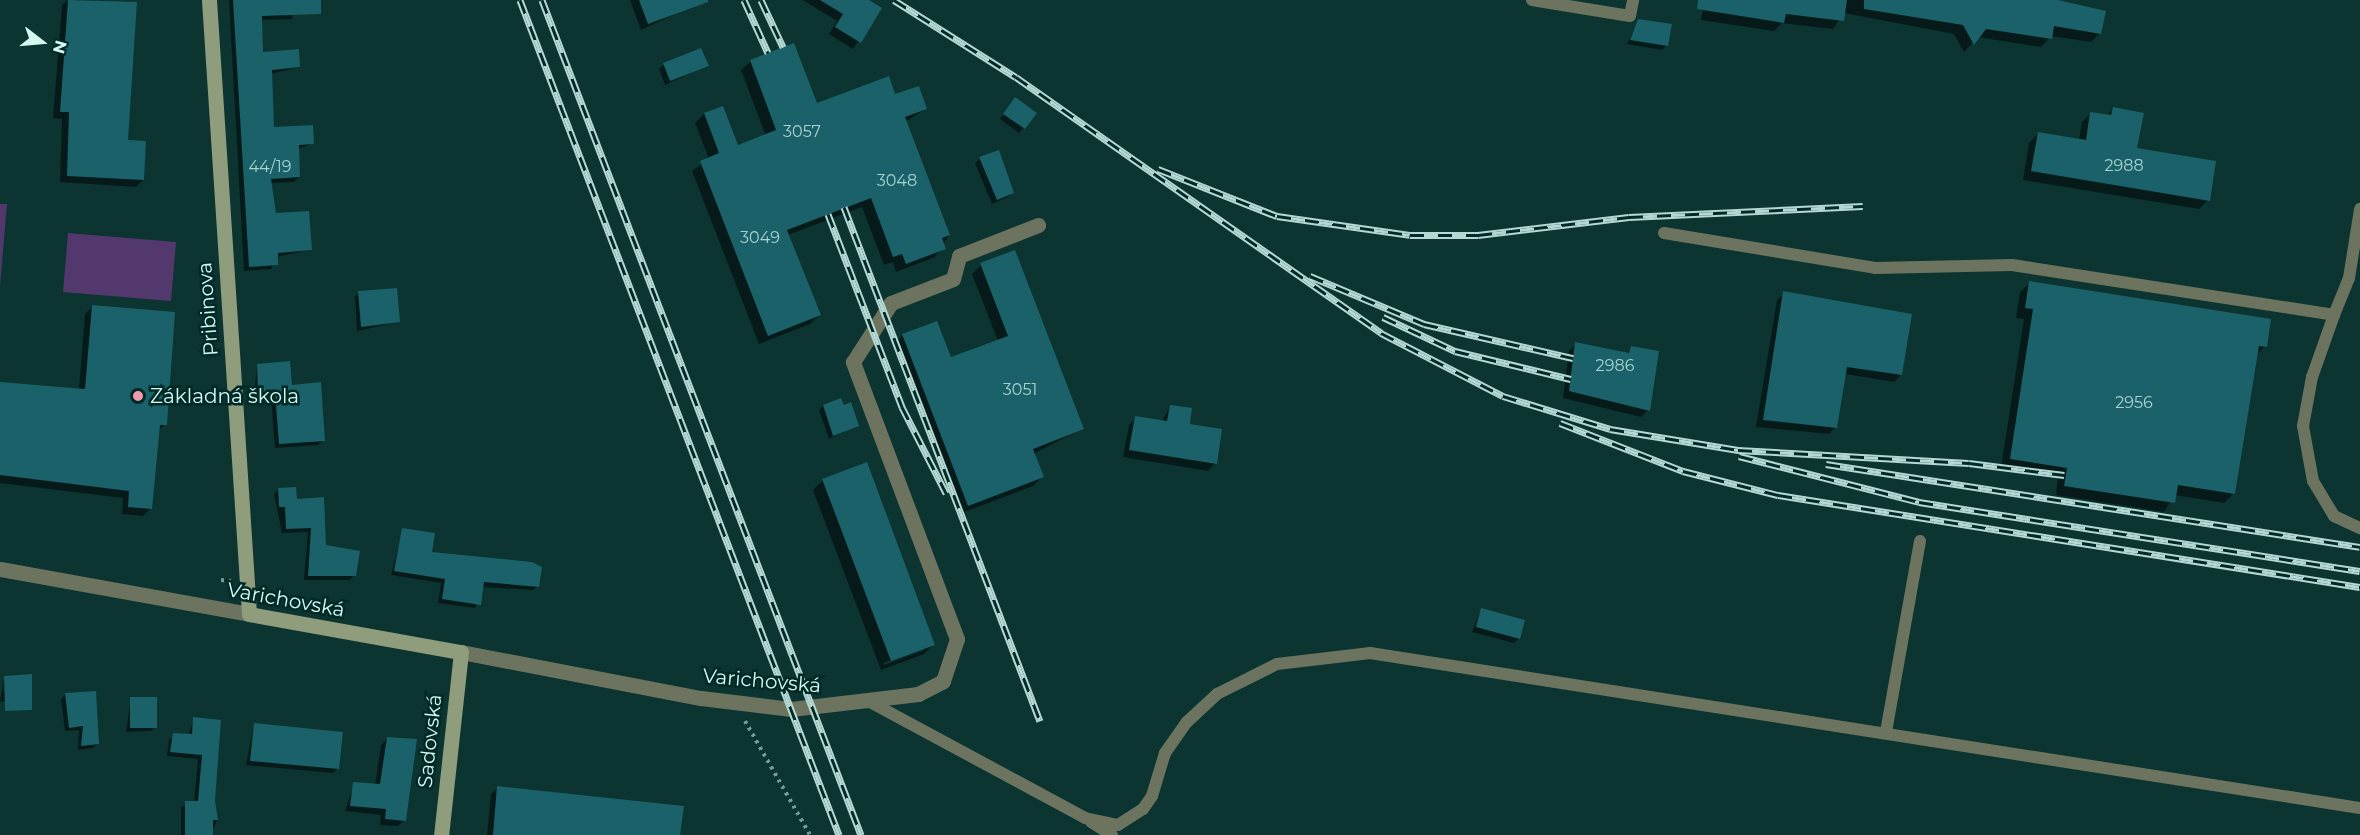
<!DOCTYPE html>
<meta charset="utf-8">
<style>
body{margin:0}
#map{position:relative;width:2360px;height:835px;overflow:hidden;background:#0c3430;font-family:Montserrat,sans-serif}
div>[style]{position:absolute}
.green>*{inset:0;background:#53386e}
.shadow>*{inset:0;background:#0007}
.building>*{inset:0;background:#1b6169}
.path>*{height:4px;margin-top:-2px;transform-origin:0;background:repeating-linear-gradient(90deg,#769b97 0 3px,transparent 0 7.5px)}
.lane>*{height:12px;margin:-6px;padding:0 6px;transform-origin:6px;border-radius:6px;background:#6c7460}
.street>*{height:15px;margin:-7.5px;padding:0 7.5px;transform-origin:7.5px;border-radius:7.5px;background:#6c7460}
.secondary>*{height:15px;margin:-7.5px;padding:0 7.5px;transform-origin:7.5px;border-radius:7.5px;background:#8f9d7c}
.rail>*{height:7px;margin-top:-3.5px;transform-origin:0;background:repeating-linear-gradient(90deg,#012a26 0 14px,#b4d8d3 0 28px);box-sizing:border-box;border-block:2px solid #b4d8d3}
.dots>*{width:16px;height:16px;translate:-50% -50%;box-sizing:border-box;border:3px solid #012a26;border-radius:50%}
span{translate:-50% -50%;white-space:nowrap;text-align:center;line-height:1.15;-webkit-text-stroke:5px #012a26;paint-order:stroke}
.number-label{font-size:16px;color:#a6d2d0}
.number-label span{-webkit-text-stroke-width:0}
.street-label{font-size:20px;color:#d4f7f2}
.poi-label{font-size:20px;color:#d4f7f2}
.left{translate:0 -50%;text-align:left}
.north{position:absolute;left:12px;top:12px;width:60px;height:60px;-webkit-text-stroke:4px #012a26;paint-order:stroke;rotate:106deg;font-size:16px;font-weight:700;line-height:24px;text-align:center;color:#d4f7f2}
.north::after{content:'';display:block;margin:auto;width:21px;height:27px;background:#d4f7f2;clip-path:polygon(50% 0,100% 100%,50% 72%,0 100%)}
</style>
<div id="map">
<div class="green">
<div style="clip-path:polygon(0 204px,7px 204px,0 286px)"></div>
<div style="clip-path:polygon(68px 233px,176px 242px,171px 301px,63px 292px)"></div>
</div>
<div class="shadow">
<div style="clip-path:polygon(67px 0,135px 4px,127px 141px,143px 180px,136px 187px,60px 182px,62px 119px,53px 118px,62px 5px)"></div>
<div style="clip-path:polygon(229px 0,296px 0,292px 19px,260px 20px,262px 54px,299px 67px,270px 74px,272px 128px,313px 143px,298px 149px,299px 177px,294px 182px,270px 183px,274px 214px,310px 250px,276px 257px,271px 269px,244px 271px)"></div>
<div style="clip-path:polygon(630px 0,688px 0,690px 7px,641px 30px)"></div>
<div style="clip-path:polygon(803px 0,866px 0,880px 9px,853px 49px,829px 34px,837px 21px)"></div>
<div style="clip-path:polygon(1705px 0,2056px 0,2100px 33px,2091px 42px,2051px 36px,2041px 47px,1978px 37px,1964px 52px,1954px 34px,1844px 13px,1833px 29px,1782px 23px,1774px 31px,1701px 20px)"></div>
<div style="clip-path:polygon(1638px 20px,1666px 46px,1662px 50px,1627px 44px)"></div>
<div style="clip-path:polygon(751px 61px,816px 105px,894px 96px,926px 109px,905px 122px,949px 235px,935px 257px,896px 272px,893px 262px,884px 265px,862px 207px,788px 235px,819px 315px,810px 324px,759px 344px,692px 171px,709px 159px,695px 123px,704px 114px,722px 107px,737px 147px,766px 136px,741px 70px)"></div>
<div style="clip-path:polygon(664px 64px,707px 66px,665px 85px,659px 69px)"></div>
<div style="clip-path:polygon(1011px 104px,1035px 113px,1019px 133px,1000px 119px)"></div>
<div style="clip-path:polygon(2113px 109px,2136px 150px,2208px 200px,2199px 209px,2023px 180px,2029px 143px,2038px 134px,2079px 140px,2082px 122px,2091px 113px,2107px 116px)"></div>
<div style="clip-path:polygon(980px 159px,1012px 193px,1008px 197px,992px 204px,975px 163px)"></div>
<div style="clip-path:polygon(981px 265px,1082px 429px,1033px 454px,1042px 477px,1033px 486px,959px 514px,894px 344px,903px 335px,950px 359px,998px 341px,972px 274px)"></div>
<div style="clip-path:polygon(2030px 283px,2265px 346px,2256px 355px,2234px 493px,2224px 503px,2175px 495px,2164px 512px,2056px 495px,2058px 477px,2001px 468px,2024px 319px,2016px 318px,2020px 292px)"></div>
<div style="clip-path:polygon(359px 292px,398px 322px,357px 331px,355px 297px)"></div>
<div style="clip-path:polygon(1784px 293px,1901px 375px,1894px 382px,1845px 374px,1836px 427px,1829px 434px,1756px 427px,1777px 300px)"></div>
<div style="clip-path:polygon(92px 307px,165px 424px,158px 431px,150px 509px,143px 516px,122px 514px,123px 498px,0 483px,0 384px,79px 390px,85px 314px)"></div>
<div style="clip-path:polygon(1576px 344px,1626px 354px,1632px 348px,1648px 410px,1641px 417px,1563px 398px,1569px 351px)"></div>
<div style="clip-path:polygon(257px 365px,290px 386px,323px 441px,318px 445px,275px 448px,271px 396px,254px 397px)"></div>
<div style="clip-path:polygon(823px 406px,857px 425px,829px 439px,819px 410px)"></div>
<div style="clip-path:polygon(1170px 407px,1215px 463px,1208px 471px,1123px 457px,1129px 425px,1136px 418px,1162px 421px)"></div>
<div style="clip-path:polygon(evenodd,823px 480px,934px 644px,924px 654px,881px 670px,813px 490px,823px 480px,924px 647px,924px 650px,884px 665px,883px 663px,924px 647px)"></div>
<div style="clip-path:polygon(279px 489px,295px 500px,324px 547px,354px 575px,350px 580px,304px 580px,308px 532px,282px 533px,274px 494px)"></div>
<div style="clip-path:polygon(403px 530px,430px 553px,538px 586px,533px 590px,482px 587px,475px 608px,438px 603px,441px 583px,391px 575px)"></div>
<div style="clip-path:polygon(1481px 610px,1519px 638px,1514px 643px,1472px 632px)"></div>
<div style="clip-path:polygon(4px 677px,26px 699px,0 702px)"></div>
<div style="clip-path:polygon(66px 694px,97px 744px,93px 748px,78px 750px,79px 730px,65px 731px,61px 699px)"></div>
<div style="clip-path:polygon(131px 698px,156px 727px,151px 731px,126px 732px)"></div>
<div style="clip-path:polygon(194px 719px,217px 820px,211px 835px,181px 835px,181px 807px,194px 803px,198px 759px,167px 756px,169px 739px,188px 736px)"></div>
<div style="clip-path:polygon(254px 724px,337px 768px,333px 773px,246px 765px)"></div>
<div style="clip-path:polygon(388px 738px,405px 820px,398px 826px,380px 825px,381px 815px,345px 811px,354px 784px,375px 786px,381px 745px)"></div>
<div style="clip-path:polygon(498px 788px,678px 835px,487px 835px,491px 794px)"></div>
</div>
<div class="building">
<div style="clip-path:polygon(68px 0,137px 2px,128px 140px,146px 141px,144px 180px,67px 176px,69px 112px,60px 112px)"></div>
<div style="clip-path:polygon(233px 0,321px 0,321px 14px,262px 16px,263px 52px,299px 49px,300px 67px,272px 70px,274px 127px,313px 125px,314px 144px,299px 145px,300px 177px,271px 179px,276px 213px,309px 211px,312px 250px,278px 253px,278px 265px,249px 267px)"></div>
<div style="clip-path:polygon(639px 0,708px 0,708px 2px,648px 24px)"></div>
<div style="clip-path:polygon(820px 0,869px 0,882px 8px,861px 43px,835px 27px,843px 14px)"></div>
<div style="clip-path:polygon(1698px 0,1847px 0,1844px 21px,1786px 14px,1784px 23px,1697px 9px)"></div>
<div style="clip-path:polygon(1864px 0,2058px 0,2106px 11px,2101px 34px,2054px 26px,2052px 39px,1986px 29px,1974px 45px,1963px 25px,1864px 9px)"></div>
<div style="clip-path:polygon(1638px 19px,1672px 24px,1668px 46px,1630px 40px)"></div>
<div style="clip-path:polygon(794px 43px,817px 103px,889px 76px,895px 94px,919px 86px,927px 109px,905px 117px,950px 235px,942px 238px,946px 249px,906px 264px,902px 254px,893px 257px,871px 198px,787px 230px,821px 315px,768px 336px,700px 161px,719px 153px,704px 113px,723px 106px,738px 145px,776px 130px,750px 60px)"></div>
<div style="clip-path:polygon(701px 48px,709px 66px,670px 81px,663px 63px)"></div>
<div style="clip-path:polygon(1015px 97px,1037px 113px,1025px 129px,1003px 114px)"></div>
<div style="clip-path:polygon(2113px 107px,2144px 113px,2137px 148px,2216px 161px,2210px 201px,2031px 171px,2038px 132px,2086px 140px,2090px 112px,2111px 115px)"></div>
<div style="clip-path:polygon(999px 150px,1014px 193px,997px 200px,979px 157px)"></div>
<div style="clip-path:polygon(1015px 250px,1084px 429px,1033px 449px,1044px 477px,968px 506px,902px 334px,937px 321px,951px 357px,1008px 336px,980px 263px)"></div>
<div style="clip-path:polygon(2029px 281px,2271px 319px,2267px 347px,2259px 346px,2235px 494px,2178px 485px,2175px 503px,2064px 486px,2067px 468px,2010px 459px,2033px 309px,2025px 308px)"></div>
<div style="clip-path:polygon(397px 288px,400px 322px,361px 327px,358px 291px)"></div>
<div style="clip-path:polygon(1783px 291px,1912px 314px,1902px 375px,1847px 367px,1837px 428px,1763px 420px)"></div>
<div style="clip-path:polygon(92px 305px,175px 312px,167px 425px,160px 425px,152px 509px,128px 507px,129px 491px,0 475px,0 382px,85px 389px)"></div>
<div style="clip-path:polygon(1575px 342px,1629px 353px,1631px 346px,1659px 351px,1650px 411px,1569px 391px)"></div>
<div style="clip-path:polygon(290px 361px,292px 385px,321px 382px,325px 441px,279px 444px,275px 392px,258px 393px,257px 364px)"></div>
<div style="clip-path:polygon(841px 398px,844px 405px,851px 402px,859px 426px,833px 436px,823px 405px)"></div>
<div style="clip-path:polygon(1170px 405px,1192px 408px,1190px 424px,1222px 429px,1217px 464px,1129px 450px,1135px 416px,1167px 421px)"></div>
<div style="clip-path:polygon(867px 462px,935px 645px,891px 661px,822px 479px)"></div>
<div style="clip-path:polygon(296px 487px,297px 499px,324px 497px,326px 545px,360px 551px,356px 576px,308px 576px,311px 528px,286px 529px,285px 507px,279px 507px,278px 488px)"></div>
<div style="clip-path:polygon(402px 528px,435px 533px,432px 552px,532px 562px,542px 567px,539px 587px,484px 582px,481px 605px,442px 599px,445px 579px,394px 571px)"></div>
<div style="clip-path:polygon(1481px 608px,1525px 620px,1520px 639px,1476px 627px)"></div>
<div style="clip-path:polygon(32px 674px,32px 710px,5px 711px,4px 676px)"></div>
<div style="clip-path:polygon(96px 691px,99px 744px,81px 746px,83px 726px,69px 728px,65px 693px)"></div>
<div style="clip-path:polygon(130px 697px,157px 697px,157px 728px,130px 728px)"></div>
<div style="clip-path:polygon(193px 717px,221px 720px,215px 801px,218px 820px,213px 820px,213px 835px,185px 835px,185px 801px,198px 801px,202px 755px,170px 752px,173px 733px,192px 734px)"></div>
<div style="clip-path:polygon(254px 723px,343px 732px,339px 769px,250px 761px)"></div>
<div style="clip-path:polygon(387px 737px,417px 739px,406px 821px,385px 819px,386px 809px,350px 806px,353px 782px,380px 784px)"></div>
<div style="clip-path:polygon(497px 786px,684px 806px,680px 835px,493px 835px)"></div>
</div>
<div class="path">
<div style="left:221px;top:580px;width:10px;rotate:6deg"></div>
<div style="left:745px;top:721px;width:131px;rotate:60.3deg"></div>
</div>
<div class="lane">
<div style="left:1532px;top:0;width:99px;rotate:9.3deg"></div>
<div style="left:1630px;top:16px;width:16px;rotate:-79deg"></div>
<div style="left:1664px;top:233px;width:214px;rotate:9.4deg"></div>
<div style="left:1875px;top:268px;width:137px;rotate:-1.3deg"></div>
<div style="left:2012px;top:265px;width:326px;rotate:8.8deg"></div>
<div style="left:2334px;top:315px;width:40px;rotate:-68deg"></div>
<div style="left:2349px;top:278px;width:70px;rotate:-80.9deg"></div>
<div style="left:2334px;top:315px;width:66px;rotate:109.5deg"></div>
<div style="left:2312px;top:377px;width:50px;rotate:100.4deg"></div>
<div style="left:2303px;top:426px;width:56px;rotate:79.7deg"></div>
<div style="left:2313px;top:481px;width:41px;rotate:59deg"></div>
<div style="left:2334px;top:516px;width:29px;rotate:25deg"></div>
<div style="left:870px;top:702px;width:244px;rotate:28.3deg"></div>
<div style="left:1085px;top:818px;width:34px;rotate:12deg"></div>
<div style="left:1118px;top:825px;width:30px;rotate:-33deg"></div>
<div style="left:1143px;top:809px;width:16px;rotate:-55deg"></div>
<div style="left:1152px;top:796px;width:45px;rotate:-73.2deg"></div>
<div style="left:1165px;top:753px;width:38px;rotate:-55deg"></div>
<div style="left:1187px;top:722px;width:41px;rotate:-43deg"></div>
<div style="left:1217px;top:694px;width:67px;rotate:-26.6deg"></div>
<div style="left:1277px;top:664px;width:94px;rotate:-6.7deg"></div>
<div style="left:1370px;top:653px;width:1002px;rotate:8.9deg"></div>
<div style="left:1886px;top:732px;width:194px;rotate:-79.9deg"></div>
<div style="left:1091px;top:822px;width:25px;rotate:32deg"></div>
</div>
<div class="street">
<div style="left:0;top:569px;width:253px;rotate:10.2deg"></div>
<div style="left:461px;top:652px;width:244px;rotate:10.9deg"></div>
<div style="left:701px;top:698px;width:91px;rotate:7deg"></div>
<div style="left:791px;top:709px;width:128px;rotate:-6.7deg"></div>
<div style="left:918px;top:694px;width:28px;rotate:-27deg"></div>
<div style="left:943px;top:681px;width:44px;rotate:-71.6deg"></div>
<div style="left:957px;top:639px;width:296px;rotate:-110.6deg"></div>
<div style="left:853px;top:362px;width:70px;rotate:-57.2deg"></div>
<div style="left:891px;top:303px;width:66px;rotate:-21.2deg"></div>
<div style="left:953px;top:279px;width:24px;rotate:-75deg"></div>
<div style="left:959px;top:256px;width:85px;rotate:-21.4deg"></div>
</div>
<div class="secondary">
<div style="left:209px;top:0;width:615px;rotate:86.27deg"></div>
<div style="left:249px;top:614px;width:215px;rotate:10.2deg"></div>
<div style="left:461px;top:652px;width:184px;rotate:96.2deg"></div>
</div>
<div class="rail">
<div style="left:520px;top:0;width:894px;rotate:69.09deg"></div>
<div style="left:542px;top:0;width:894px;rotate:69.09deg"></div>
<div style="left:744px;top:0;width:58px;rotate:65.6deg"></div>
<div style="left:761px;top:0;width:52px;rotate:64.9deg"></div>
<div style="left:894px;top:0;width:144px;rotate:32.3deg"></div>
<div style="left:1016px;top:77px;width:446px;rotate:35deg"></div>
<div style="left:1381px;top:333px;width:137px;rotate:27.3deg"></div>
<div style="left:1503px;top:396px;width:112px;rotate:17.1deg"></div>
<div style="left:1610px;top:429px;width:130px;rotate:9.3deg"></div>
<div style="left:1738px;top:450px;width:231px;rotate:3.2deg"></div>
<div style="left:1969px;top:463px;width:96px;rotate:7.2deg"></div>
<div style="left:1158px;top:169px;width:128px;rotate:21.6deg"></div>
<div style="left:1277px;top:216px;width:134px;rotate:8.1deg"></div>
<div style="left:1410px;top:235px;width:68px"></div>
<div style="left:1478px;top:235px;width:152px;rotate:-6.8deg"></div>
<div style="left:1629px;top:217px;width:234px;rotate:-2.7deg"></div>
<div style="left:844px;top:207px;width:550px;rotate:69.13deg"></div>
<div style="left:828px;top:214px;width:207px;rotate:69deg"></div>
<div style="left:902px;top:407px;width:97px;rotate:62.9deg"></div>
<div style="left:1310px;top:276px;width:124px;rotate:22.8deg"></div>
<div style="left:1424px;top:324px;width:153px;rotate:12.9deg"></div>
<div style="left:1383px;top:317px;width:80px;rotate:25.3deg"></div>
<div style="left:1455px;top:351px;width:119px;rotate:13.6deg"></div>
<div style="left:1560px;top:423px;width:132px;rotate:21.3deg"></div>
<div style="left:1683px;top:471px;width:98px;rotate:14.2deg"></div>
<div style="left:1778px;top:495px;width:589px;rotate:8.98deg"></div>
<div style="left:1739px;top:456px;width:186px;rotate:14.3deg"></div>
<div style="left:1919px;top:502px;width:446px;rotate:8.9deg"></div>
<div style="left:1826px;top:464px;width:540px;rotate:8.83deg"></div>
</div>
<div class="dots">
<div style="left:138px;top:396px;background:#f29aad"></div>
</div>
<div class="number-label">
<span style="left:802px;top:132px">3057</span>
<span style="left:2124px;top:166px">2988</span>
<span style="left:270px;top:167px">44/19</span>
<span style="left:897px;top:181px">3048</span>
<span style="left:760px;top:238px">3049</span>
<span style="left:1615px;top:366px">2986</span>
<span style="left:1020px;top:390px">3051</span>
<span style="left:2134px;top:403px">2956</span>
</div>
<div class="street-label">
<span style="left:208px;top:309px;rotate:-94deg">Pribinova</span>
<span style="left:286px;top:600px;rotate:10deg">Varichovská</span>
<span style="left:762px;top:681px;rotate:5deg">Varichovská</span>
<span style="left:430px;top:741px;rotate:-84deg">Sadovská</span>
</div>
<div class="poi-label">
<span class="left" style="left:150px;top:396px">Základná škola</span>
</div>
<div class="north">N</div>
</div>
